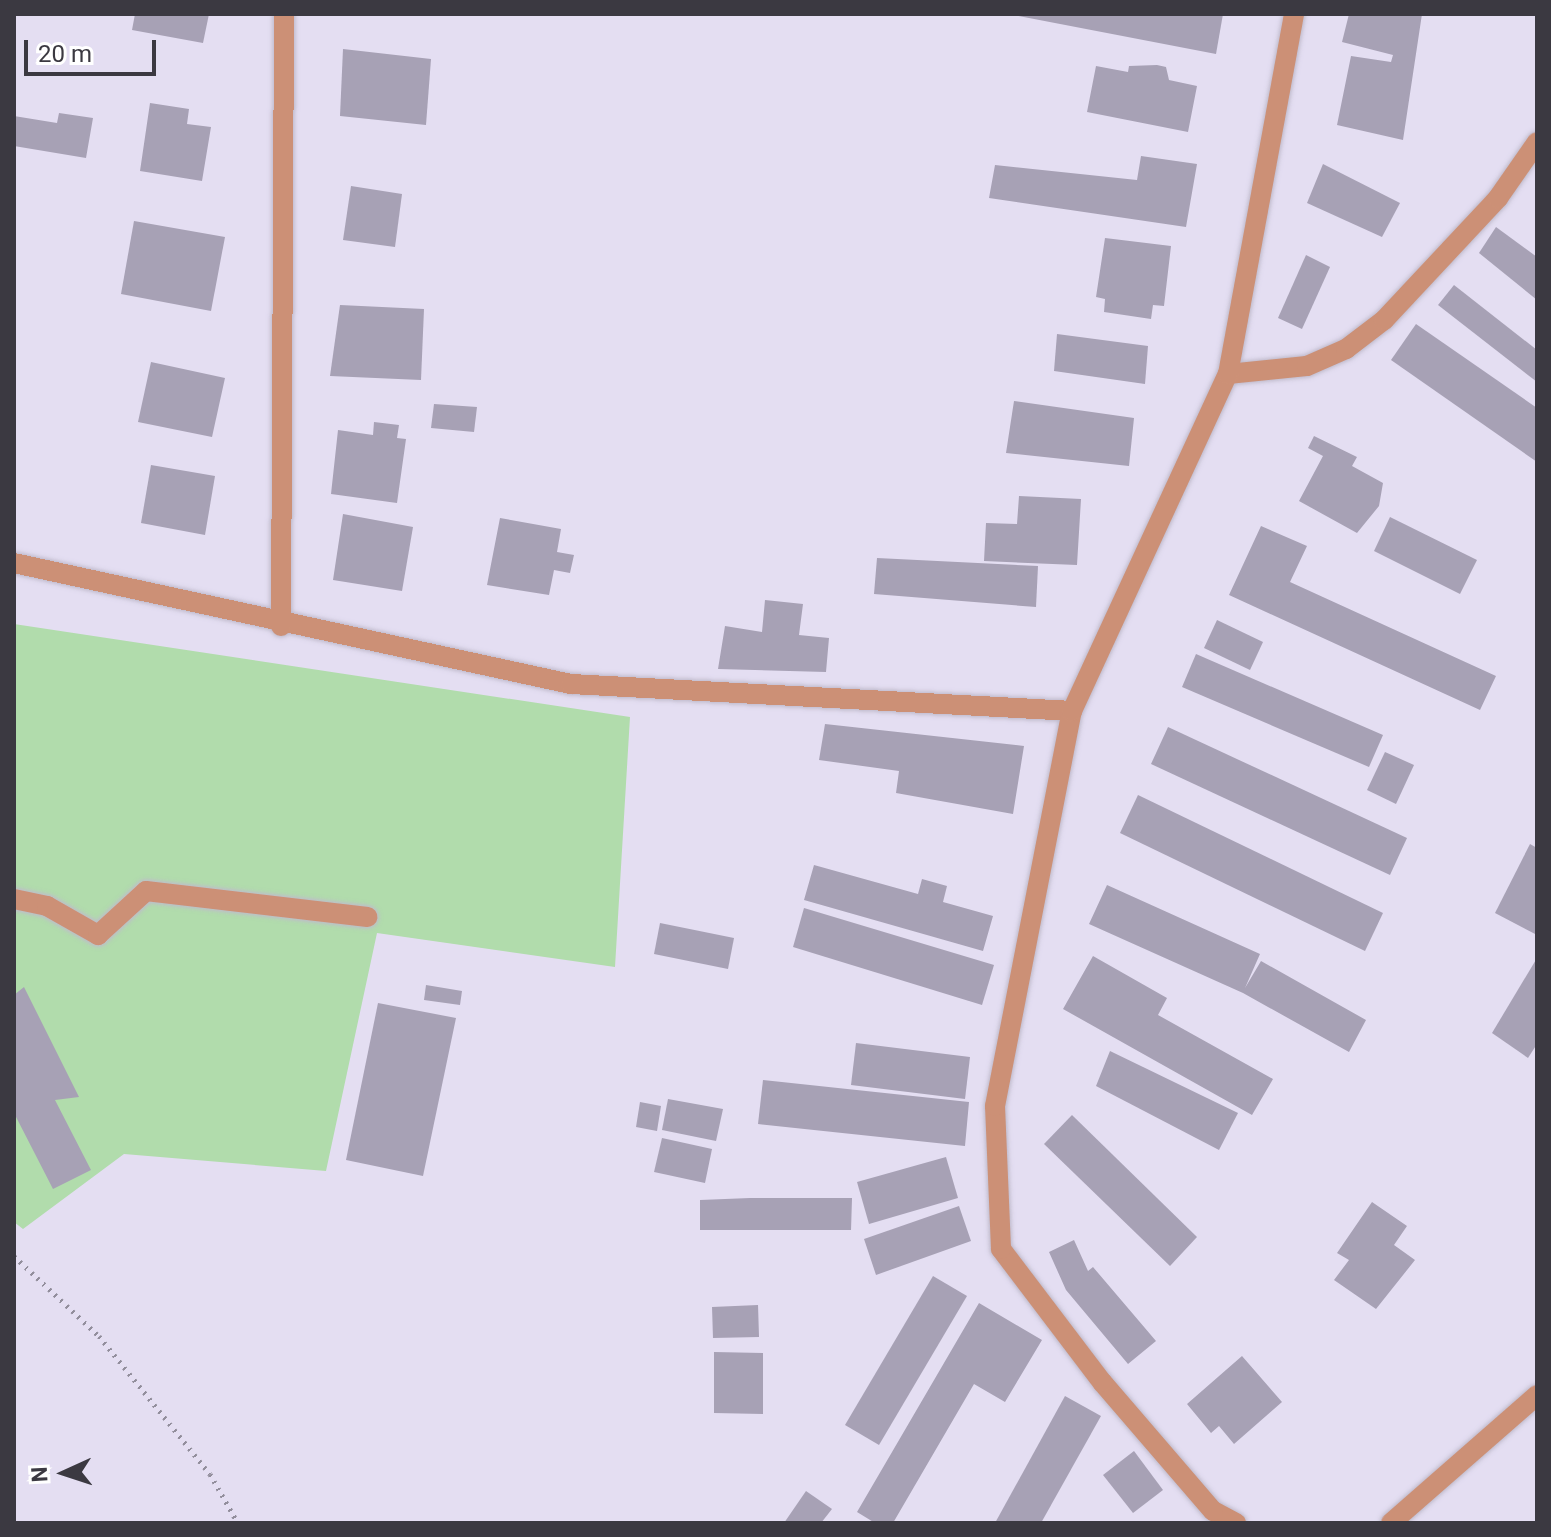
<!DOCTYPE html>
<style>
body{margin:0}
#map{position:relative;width:1551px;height:1537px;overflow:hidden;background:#e4def2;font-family:Roboto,sans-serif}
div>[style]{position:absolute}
.green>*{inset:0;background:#b1dcac}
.building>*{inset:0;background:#a7a1b5}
.path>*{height:5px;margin-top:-2.5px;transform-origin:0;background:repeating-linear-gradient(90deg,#928e9c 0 2px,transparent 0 8px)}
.roads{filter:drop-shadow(0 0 2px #bfbacb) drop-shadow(0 0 2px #bfbacb)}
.minor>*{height:20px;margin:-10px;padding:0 10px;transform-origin:10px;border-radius:10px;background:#cc9076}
span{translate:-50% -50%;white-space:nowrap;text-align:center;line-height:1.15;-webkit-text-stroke:6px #fff;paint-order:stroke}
.frame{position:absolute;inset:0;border:16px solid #3b3941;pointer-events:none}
.north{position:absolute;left:24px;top:1433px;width:80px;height:80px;-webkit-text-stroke:6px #fff;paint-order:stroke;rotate:267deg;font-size:22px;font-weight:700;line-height:32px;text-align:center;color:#3b3941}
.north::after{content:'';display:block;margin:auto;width:28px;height:36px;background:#3b3941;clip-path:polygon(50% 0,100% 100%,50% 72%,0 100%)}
.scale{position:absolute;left:24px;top:40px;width:132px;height:36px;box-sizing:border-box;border:4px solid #3b3941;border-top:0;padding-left:10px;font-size:24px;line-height:28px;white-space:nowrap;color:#3b3941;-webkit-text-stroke:6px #fff;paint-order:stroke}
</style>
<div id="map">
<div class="green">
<div style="clip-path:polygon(14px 624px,630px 717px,615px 967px,377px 933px,326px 1171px,124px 1154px,23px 1229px,14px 1222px)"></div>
</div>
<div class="building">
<div style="clip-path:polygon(135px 14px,209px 14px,203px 43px,132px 30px)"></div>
<div style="clip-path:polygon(1008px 14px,1223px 14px,1216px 54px)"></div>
<div style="clip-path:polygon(1349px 14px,1422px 14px,1403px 140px,1337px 125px,1351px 56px,1391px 62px,1393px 55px,1342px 42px)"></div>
<div style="clip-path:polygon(343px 49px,431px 59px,426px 125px,340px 116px)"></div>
<div style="clip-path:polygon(1157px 65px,1166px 67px,1169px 80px,1197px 86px,1188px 132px,1087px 112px,1096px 66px,1128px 72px,1129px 66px)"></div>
<div style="clip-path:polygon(150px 103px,189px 109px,187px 124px,211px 127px,202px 181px,140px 171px)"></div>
<div style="clip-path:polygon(59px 113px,93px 118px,86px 158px,14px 146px,14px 116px,57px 123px)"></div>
<div style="clip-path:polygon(1141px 156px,1197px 164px,1186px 227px,989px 198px,995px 165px,1137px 180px)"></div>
<div style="clip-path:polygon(1323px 164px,1400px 203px,1382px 237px,1307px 203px)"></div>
<div style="clip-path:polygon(351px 186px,402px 194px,395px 247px,343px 240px)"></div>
<div style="clip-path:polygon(134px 221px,225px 237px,211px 311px,121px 294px)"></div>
<div style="clip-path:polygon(1496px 227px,1537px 257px,1537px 300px,1479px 253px)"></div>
<div style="clip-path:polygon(1105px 238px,1171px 246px,1164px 306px,1153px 305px,1151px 319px,1104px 312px,1105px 299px,1096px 297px)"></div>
<div style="clip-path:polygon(1306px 255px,1330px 267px,1302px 329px,1278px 318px)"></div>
<div style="clip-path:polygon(1454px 285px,1537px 350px,1537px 382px,1438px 305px)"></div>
<div style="clip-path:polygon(340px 305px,424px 309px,421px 380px,330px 376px)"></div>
<div style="clip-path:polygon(1416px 324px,1537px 408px,1537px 462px,1391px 360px)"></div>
<div style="clip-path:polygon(1057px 334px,1148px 346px,1145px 384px,1054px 371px)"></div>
<div style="clip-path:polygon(151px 362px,225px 378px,212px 437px,138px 422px)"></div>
<div style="clip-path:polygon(1014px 401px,1134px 418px,1129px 466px,1006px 453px)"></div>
<div style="clip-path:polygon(434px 404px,477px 407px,474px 432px,431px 428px)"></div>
<div style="clip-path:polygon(374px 422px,399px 425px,397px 438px,406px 439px,397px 503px,331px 494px,338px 430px,373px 435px)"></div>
<div style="clip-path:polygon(1314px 436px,1357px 457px,1352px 466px,1383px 483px,1379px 506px,1357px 533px,1299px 501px,1323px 456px,1308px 448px)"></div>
<div style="clip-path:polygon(151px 465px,215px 476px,205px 535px,141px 523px)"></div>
<div style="clip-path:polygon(1019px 496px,1081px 499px,1077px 565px,984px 561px,986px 523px,1017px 524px)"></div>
<div style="clip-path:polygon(343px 514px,413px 527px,402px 591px,333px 580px)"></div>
<div style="clip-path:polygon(1390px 517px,1477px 560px,1460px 594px,1374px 551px)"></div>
<div style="clip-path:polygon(500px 518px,561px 529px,557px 552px,574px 555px,570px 573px,554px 570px,549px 595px,487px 585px)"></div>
<div style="clip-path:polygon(1261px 526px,1307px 546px,1290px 582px,1496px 676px,1480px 710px,1229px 595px)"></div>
<div style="clip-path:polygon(877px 558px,1038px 566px,1036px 607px,874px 594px)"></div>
<div style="clip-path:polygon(765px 600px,803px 604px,799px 635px,829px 638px,826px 672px,718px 669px,725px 626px,762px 632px)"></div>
<div style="clip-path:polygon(1217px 620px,1263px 642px,1250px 670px,1204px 648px)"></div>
<div style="clip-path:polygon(1196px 654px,1383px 735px,1369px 767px,1182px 687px)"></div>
<div style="clip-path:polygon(825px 724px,1024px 746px,1013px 814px,896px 793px,899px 771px,819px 760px)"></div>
<div style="clip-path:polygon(1168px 727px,1407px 838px,1390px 875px,1151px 764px)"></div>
<div style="clip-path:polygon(1385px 752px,1414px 765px,1396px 804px,1367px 790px)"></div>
<div style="clip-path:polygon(1138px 795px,1383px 913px,1365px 951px,1120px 833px)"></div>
<div style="clip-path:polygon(1530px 844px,1537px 848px,1537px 935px,1495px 913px)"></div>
<div style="clip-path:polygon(814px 865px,918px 894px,922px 879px,947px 886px,943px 902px,993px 916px,983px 951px,804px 900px)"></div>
<div style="clip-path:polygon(1107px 885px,1260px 954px,1245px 988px,1261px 961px,1366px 1020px,1349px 1052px,1243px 993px,1089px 924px)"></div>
<div style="clip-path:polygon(804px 908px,994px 965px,982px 1005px,793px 947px)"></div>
<div style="clip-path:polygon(660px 923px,734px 938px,728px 969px,654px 954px)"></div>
<div style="clip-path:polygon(1093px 956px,1167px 998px,1158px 1015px,1273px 1079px,1252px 1115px,1063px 1009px)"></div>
<div style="clip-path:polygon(1537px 958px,1537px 1044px,1528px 1058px,1492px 1033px)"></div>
<div style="clip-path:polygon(426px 985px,462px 991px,460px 1005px,424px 1000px)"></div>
<div style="clip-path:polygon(24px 987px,79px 1097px,55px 1100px,91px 1170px,53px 1189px,14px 1113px,14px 995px)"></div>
<div style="clip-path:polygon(378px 1003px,456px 1018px,423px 1176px,346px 1160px)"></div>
<div style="clip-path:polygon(856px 1043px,970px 1057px,965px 1099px,851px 1085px)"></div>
<div style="clip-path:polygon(1110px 1051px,1238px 1113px,1219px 1150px,1096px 1086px)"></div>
<div style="clip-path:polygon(763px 1080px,969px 1102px,965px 1146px,758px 1124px)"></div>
<div style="clip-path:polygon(668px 1099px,723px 1109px,716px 1141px,662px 1130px)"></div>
<div style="clip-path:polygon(640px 1102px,661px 1106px,657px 1131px,636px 1127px)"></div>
<div style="clip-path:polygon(1072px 1115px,1197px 1237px,1170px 1266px,1044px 1144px)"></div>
<div style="clip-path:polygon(662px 1138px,712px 1149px,705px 1183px,654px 1172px)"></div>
<div style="clip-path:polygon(946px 1157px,958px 1198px,869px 1224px,857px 1182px)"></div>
<div style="clip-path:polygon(750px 1198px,852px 1198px,851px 1230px,700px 1230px,700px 1200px)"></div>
<div style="clip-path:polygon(1372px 1202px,1407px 1226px,1394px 1245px,1415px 1260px,1376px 1309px,1334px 1280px,1349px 1260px,1337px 1253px)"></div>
<div style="clip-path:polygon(959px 1206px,971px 1241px,876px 1275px,864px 1239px)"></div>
<div style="clip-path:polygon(1074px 1240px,1088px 1271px,1093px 1267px,1156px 1341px,1128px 1364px,1066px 1290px,1049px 1252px)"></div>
<div style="clip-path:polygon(933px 1276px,967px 1296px,879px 1445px,845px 1425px)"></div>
<div style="clip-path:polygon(979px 1303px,1042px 1340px,1005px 1402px,974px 1384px,893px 1523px,875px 1523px,857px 1512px)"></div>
<div style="clip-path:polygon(758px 1305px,759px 1337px,713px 1338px,712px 1307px)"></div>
<div style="clip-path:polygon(714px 1352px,763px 1353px,763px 1414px,714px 1413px)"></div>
<div style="clip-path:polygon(1242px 1356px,1282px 1402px,1234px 1444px,1219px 1426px,1211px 1433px,1187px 1404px)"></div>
<div style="clip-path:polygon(1065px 1396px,1101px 1416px,1041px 1523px,995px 1523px)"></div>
<div style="clip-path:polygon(1134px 1451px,1163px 1490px,1133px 1513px,1103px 1475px)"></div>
<div style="clip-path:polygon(806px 1491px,832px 1509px,821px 1523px,784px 1523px)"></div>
</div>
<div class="path">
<div style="left:14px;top:1256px;width:117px;rotate:43.3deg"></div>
<div style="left:99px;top:1336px;width:177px;rotate:51.2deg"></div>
<div style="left:210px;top:1474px;width:56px;rotate:60.3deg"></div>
</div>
<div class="roads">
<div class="minor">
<div style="left:1228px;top:374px;width:79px;rotate:-5.8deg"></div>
<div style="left:1307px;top:366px;width:43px;rotate:-23.6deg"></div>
<div style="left:1346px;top:349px;width:48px;rotate:-37.3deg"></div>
<div style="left:1384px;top:320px;width:167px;rotate:-46.9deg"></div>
<div style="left:1498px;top:198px;width:68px;rotate:-55.1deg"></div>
<div style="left:14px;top:563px;width:570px;rotate:12.26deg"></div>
<div style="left:571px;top:684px;width:502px;rotate:3.08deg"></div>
<div style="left:281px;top:626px;width:612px;rotate:-89.72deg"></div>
<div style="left:14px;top:899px;width:34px;rotate:12deg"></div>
<div style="left:47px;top:906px;width:59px;rotate:29.6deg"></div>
<div style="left:98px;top:935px;width:65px;rotate:-42.5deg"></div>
<div style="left:146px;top:891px;width:223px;rotate:6.7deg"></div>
<div style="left:1236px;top:1523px;width:26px;rotate:-152deg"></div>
<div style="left:1213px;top:1511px;width:170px;rotate:-130.7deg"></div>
<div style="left:1102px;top:1382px;width:167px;rotate:-127.2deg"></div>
<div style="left:1001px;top:1249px;width:143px;rotate:-92.4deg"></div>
<div style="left:995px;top:1106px;width:402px;rotate:-79deg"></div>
<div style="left:1072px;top:711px;width:371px;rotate:-65.2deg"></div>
<div style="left:1228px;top:374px;width:366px;rotate:-79.6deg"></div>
<div style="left:1391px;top:1523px;width:194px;rotate:-41.2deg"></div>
</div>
</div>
<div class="frame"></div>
<div class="north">N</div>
<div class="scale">20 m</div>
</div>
